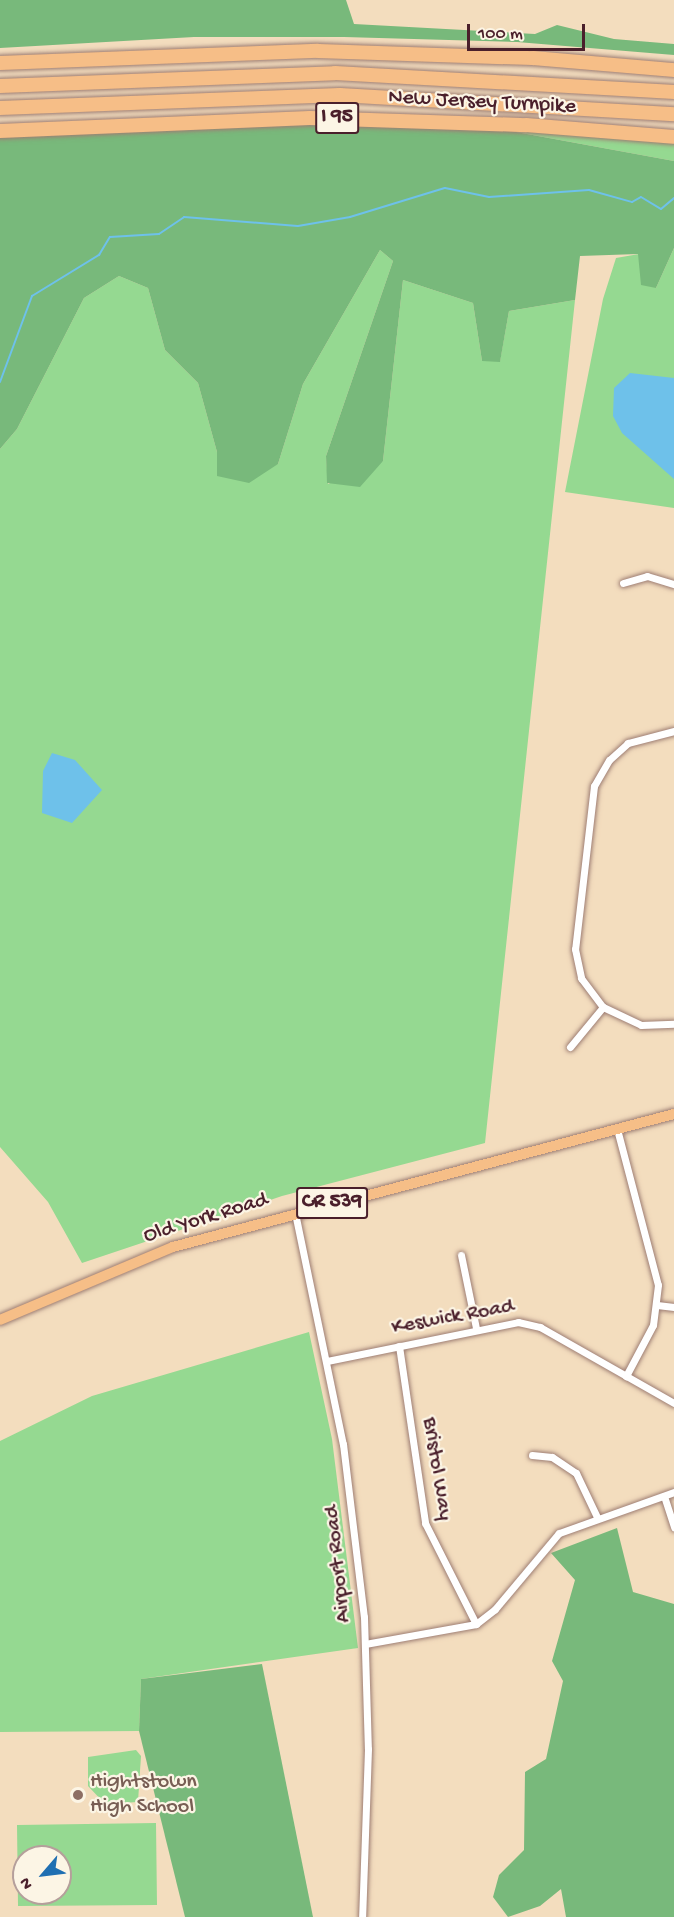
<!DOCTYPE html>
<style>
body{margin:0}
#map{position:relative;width:674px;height:1917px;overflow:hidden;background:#f3ddbe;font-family:"Gochi Hand",sans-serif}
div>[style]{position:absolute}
.green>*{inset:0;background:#95d991}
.forest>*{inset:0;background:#78b97b}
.water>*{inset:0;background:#6ec1ea}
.stream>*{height:2px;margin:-1px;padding:0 1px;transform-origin:1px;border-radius:1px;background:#6ec1ea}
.roads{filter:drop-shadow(0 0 2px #9e7e74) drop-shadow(0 0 2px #9e7e74)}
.street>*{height:7px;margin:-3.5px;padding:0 3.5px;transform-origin:3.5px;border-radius:3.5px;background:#fff}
.primary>*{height:10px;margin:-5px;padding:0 5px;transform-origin:5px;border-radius:5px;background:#f6be87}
.highway>*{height:14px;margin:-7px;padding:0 7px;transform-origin:7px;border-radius:7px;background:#f6be87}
.dots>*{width:16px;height:16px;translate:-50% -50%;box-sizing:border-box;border:3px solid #fcf5e5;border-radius:50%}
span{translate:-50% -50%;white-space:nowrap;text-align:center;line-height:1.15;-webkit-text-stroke:4.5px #fcf5e5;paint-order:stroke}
.shield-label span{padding:2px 4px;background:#fcf5e5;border:2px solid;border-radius:4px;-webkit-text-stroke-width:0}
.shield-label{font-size:21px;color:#4a1f2b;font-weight:700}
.street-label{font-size:22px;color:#4a1f2b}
.education-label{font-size:22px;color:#785e54}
.left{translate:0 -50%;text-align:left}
.north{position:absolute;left:12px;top:1845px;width:60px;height:60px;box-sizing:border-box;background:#fcf5e5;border:2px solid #b59f9b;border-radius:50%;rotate:242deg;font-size:16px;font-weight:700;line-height:24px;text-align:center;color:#4a1f2b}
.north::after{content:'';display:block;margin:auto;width:21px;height:27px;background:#1f6fb2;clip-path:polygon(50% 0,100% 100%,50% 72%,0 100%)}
.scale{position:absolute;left:467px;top:24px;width:118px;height:27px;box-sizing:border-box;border:3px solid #4a1f2b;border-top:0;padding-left:8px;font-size:18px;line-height:21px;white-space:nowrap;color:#4a1f2b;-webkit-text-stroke:4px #fcf5e5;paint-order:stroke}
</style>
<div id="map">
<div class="green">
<div style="clip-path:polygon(483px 126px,674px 131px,674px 161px)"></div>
<div style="clip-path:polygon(674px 248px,674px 508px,565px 492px,603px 299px,616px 258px,639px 254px,656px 288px)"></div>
<div style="clip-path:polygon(380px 250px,393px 261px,326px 456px,328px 484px,383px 461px,403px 280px,473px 303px,482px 361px,500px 361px,509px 311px,575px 300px,485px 1143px,282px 1196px,82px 1263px,48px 1202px,0 1147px,0 449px,17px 429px,84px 298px,119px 276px,148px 288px,165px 350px,198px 383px,217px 452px,217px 476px,278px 464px,303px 384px)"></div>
<div style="clip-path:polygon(309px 1332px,332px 1439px,358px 1648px,141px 1679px,139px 1731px,0 1732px,0 1441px,92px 1396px)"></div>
<div style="clip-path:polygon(136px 1750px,141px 1756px,138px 1802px,105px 1804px,88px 1786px,88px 1757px)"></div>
<div style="clip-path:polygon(evenodd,156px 1823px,157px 1905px,18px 1906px,17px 1825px,156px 1823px,24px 1857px,60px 1857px,60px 1893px,24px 1893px,24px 1857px)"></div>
</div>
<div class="forest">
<div style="clip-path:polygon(0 0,346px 0,354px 24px,535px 34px,557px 25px,614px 39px,674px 44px,674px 55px,517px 42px,344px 37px,194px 37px,0 48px)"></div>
<div style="clip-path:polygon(311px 112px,493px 118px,484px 126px,674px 161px,674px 248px,656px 288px,641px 285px,638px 254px,580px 256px,575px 300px,509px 311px,500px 362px,482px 361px,473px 303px,403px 280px,383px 461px,360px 487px,327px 483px,326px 456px,393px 261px,380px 250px,303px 384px,278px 464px,249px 483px,217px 476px,217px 452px,198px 383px,165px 350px,148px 288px,119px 276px,84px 298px,17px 429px,0 449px,0 126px)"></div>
<div style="clip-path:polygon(617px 1528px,633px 1592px,674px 1604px,674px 1917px,566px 1917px,561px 1889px,540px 1906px,508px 1917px,493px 1897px,499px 1875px,524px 1850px,525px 1772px,546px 1759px,563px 1681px,552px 1661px,575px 1580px,551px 1553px)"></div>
<div style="clip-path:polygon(262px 1664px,313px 1917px,185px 1917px,139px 1731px,141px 1679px)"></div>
</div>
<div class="water">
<div style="clip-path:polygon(630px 373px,674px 378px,674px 479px,622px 433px,613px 416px,614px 388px)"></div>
<div style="clip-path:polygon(52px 753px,75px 760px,102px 790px,72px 823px,42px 813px,43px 771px)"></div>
</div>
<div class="stream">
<div style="left:0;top:382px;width:92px;rotate:-69.6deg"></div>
<div style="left:32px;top:296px;width:79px;rotate:-31.5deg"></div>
<div style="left:99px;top:255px;width:21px;rotate:-59deg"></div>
<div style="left:110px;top:237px;width:49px;rotate:-3.5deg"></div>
<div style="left:159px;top:234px;width:30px;rotate:-34deg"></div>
<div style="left:184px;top:217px;width:114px;rotate:4.5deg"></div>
<div style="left:298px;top:226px;width:53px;rotate:-9.8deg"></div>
<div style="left:350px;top:217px;width:99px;rotate:-17deg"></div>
<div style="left:445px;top:188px;width:45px;rotate:11.6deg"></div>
<div style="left:489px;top:197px;width:100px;rotate:-4deg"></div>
<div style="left:589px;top:190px;width:45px;rotate:15.6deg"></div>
<div style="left:632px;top:202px;width:10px;rotate:-29deg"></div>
<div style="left:641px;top:197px;width:23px;rotate:31deg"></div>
<div style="left:661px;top:209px;width:17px;rotate:-40deg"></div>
</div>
<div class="roads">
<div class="street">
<div style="left:623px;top:583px;width:25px;rotate:-16deg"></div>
<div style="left:647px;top:576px;width:28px;rotate:17deg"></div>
<div style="left:674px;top:731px;width:48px;rotate:165.4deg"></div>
<div style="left:628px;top:743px;width:25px;rotate:138deg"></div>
<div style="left:609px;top:760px;width:30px;rotate:120deg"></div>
<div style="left:594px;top:786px;width:164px;rotate:96.6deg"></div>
<div style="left:575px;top:949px;width:30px;rotate:78deg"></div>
<div style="left:581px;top:978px;width:36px;rotate:53deg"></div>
<div style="left:603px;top:1007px;width:42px;rotate:25.3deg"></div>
<div style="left:641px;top:1025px;width:33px;rotate:-2deg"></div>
<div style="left:570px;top:1047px;width:52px;rotate:-50.5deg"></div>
<div style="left:617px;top:1129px;width:161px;rotate:75.3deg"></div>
<div style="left:658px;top:1285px;width:40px;rotate:97.1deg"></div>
<div style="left:653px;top:1325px;width:58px;rotate:117.9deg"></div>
<div style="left:295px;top:1213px;width:236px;rotate:78.3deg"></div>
<div style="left:343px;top:1444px;width:174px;rotate:83.1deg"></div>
<div style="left:364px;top:1617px;width:132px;rotate:88.3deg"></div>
<div style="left:368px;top:1749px;width:168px;rotate:92deg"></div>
<div style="left:461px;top:1255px;width:75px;rotate:78.4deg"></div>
<div style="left:657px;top:1305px;width:17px;rotate:7deg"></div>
<div style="left:399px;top:1346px;width:179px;rotate:81.6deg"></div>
<div style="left:425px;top:1523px;width:113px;rotate:63.2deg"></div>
<div style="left:327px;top:1361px;width:195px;rotate:-11.5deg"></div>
<div style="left:518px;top:1322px;width:23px;rotate:13deg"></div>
<div style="left:540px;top:1327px;width:154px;rotate:29.6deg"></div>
<div style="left:532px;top:1455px;width:20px;rotate:6deg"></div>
<div style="left:552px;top:1457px;width:29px;rotate:34deg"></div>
<div style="left:576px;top:1473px;width:49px;rotate:64.5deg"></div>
<div style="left:664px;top:1496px;width:33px;rotate:72deg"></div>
<div style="left:365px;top:1644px;width:113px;rotate:-10.2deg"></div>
<div style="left:476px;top:1624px;width:24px;rotate:-38deg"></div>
<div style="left:495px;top:1609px;width:99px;rotate:-49.9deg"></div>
<div style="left:559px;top:1533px;width:122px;rotate:-19.6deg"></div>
</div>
<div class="primary">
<div style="left:0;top:1320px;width:188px;rotate:-22.9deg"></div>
<div style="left:173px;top:1247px;width:518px;rotate:-14.87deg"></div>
</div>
<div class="highway">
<div style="left:0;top:63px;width:318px;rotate:-2.2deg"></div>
<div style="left:318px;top:51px;width:215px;rotate:1.9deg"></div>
<div style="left:533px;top:58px;width:142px;rotate:4.9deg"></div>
<div style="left:0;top:86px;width:335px;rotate:-2.2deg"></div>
<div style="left:335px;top:73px;width:340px;rotate:3.2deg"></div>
<div style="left:0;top:108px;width:340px;rotate:-2.2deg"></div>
<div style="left:340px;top:95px;width:335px;rotate:3.3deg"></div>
<div style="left:0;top:131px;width:310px;rotate:-2.4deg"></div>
<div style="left:310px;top:118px;width:216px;rotate:1.9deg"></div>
<div style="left:526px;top:125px;width:148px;rotate:4.6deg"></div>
</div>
</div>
<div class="dots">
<div style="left:78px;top:1795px;background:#8d6e63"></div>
</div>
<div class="shield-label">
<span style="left:337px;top:118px">I 95</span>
<span style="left:332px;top:1203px">CR 539</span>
</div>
<div class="street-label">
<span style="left:482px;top:103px;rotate:3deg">New Jersey Turnpike</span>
<span style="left:206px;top:1219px;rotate:-17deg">Old York Road</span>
<span style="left:453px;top:1318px;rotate:-10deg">Keswick Road</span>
<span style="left:436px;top:1469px;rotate:81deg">Bristol Way</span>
<span style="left:339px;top:1564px;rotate:-96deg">Airport Road</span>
</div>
<div class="education-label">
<span class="left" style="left:90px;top:1795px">Hightstown<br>High School</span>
</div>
<div class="north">N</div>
<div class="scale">100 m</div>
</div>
